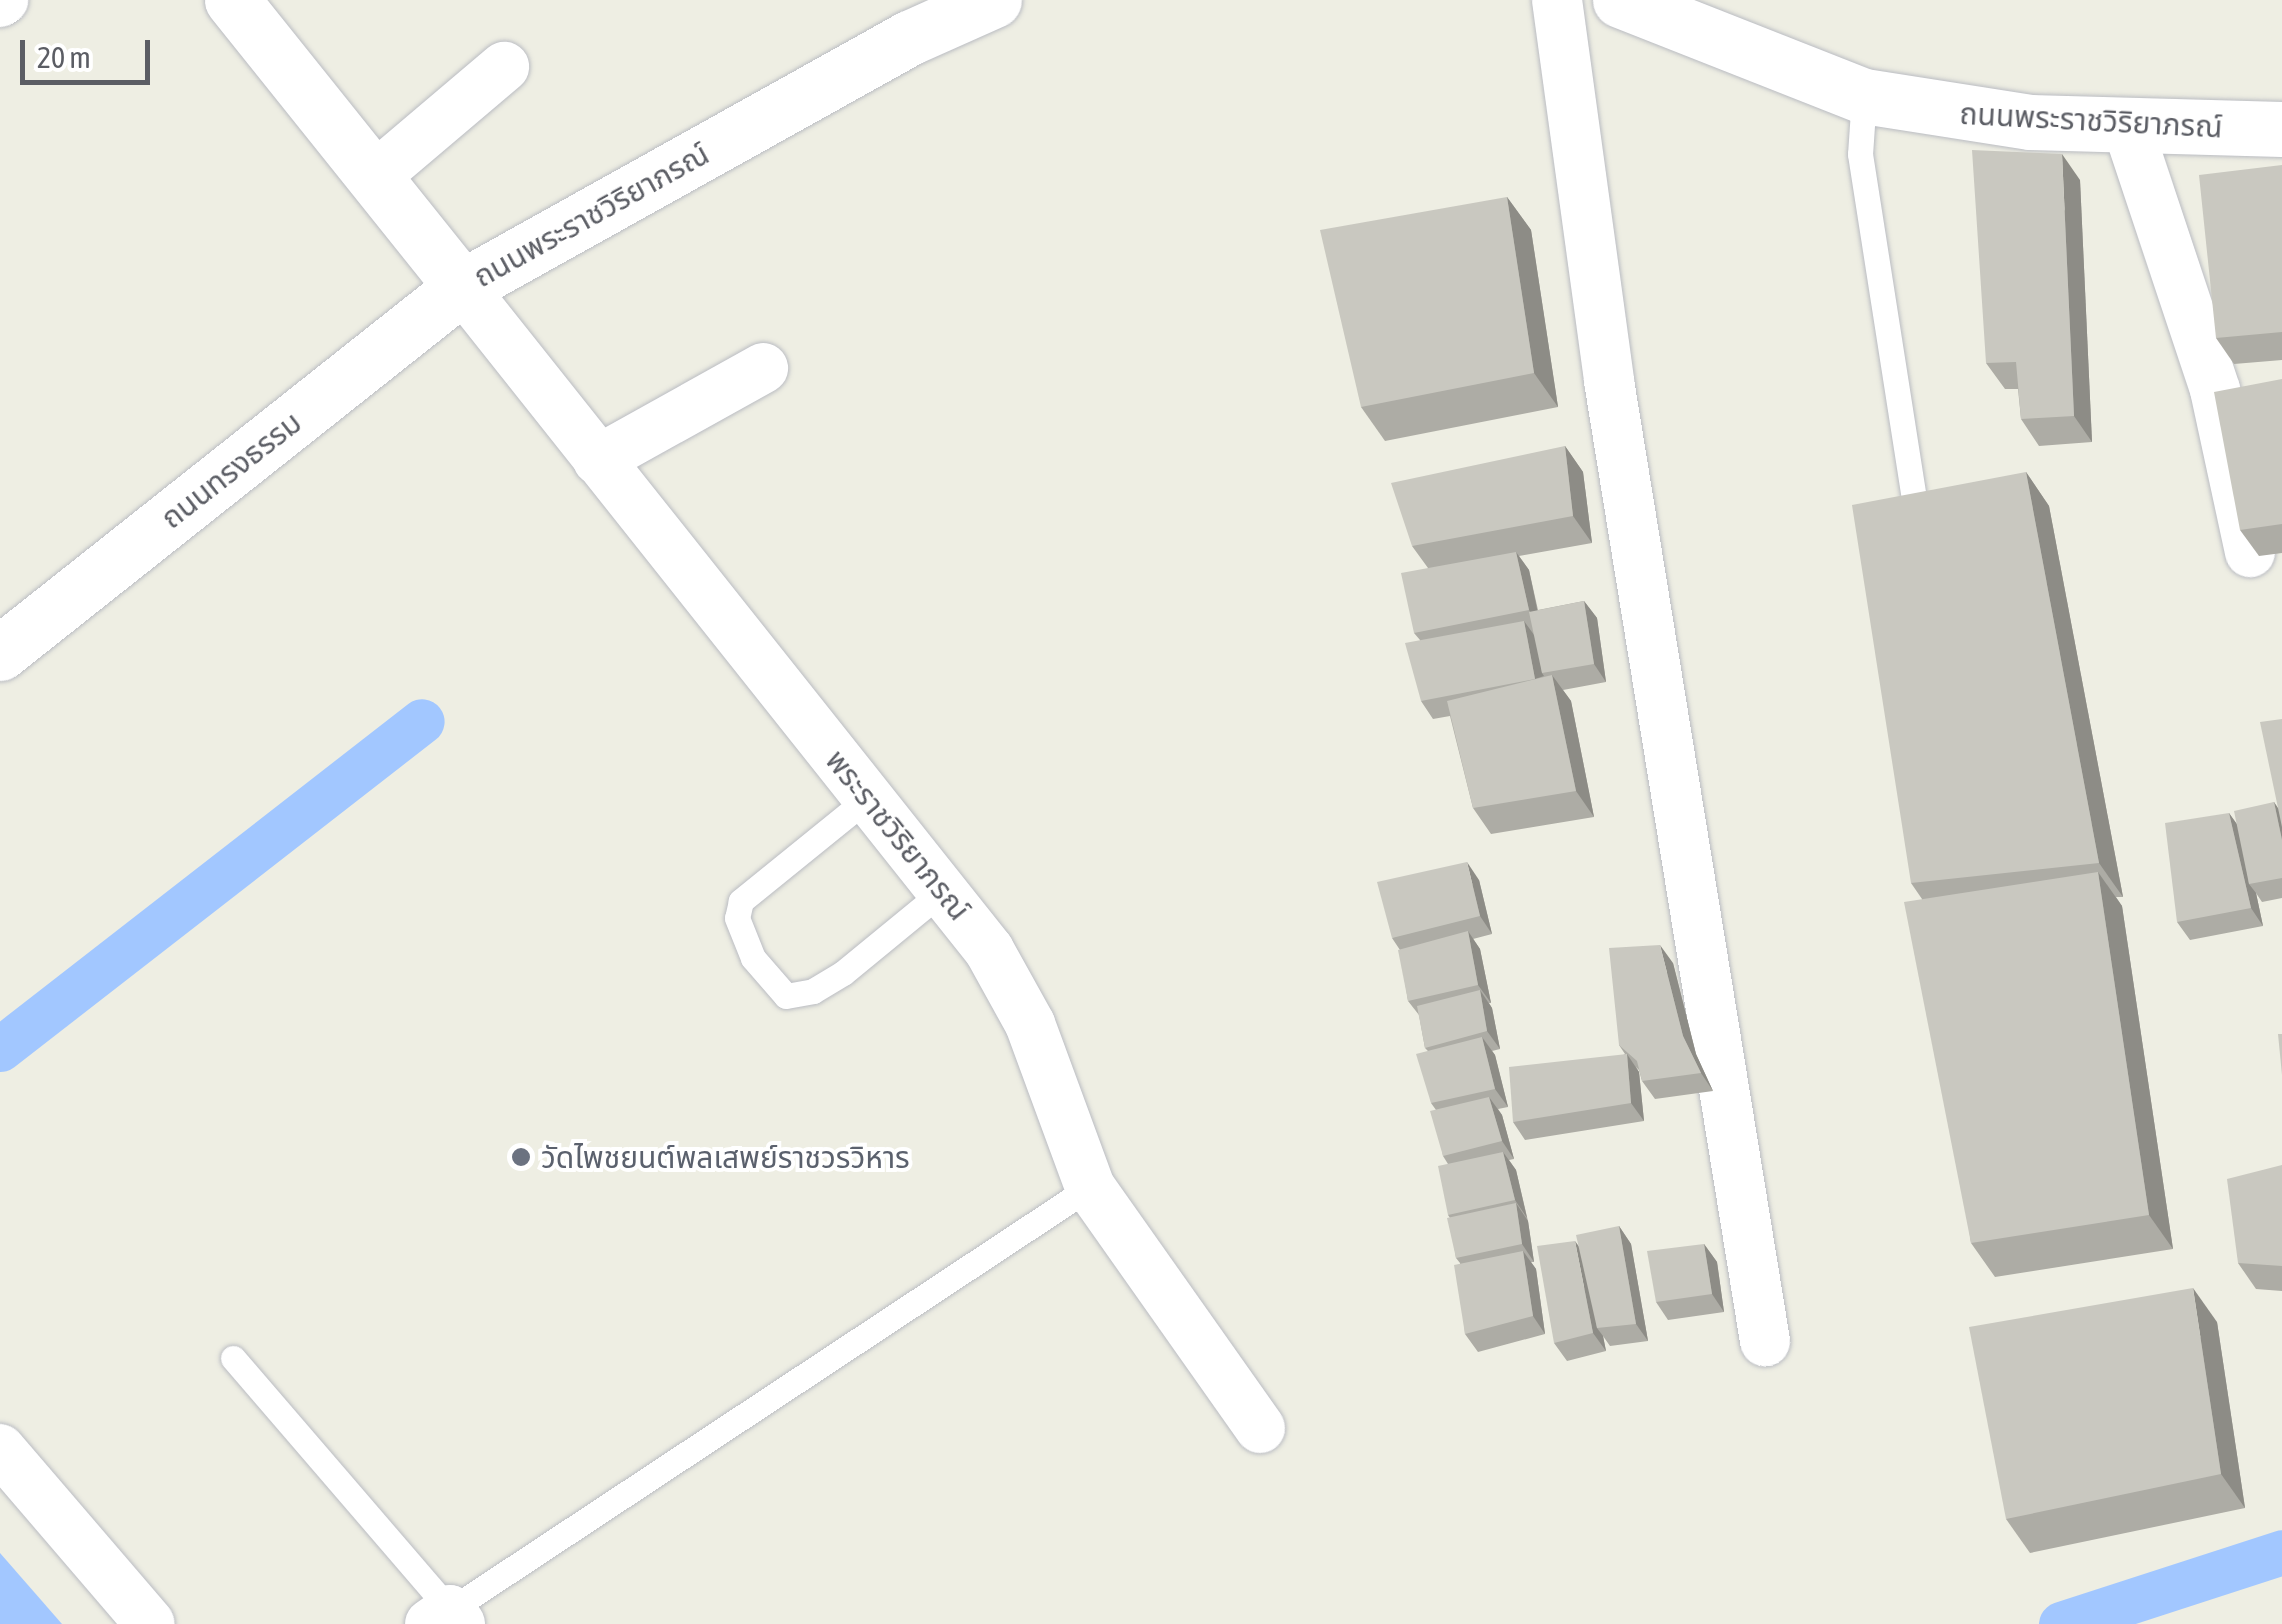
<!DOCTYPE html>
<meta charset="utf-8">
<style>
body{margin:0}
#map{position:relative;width:2282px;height:1624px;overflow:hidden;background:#eeeee3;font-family:"Asap Condensed","Noto Sans Thai",sans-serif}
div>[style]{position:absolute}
.water>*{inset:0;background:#a2c7ff}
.canal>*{height:45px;margin:-22.5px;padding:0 22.5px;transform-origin:22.5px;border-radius:22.5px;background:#a2c7ff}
.roads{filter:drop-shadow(0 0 2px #babcc2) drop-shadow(0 0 2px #babcc2)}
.lane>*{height:25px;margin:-12.5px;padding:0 12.5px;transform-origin:12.5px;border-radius:12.5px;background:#fff}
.street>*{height:50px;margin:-25px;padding:0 25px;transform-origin:25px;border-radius:25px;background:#fff}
.secondary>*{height:55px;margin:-27.5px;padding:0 27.5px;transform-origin:27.5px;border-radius:27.5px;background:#fff}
.wall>*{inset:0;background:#adaca5}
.shaded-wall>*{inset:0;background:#8d8c86}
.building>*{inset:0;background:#c9c8c0}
.dots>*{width:28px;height:28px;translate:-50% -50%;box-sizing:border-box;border:5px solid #fff;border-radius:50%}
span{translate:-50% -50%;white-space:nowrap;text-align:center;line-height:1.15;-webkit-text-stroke:8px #fff;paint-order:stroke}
.street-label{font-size:30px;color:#5b5d64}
.worship-label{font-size:30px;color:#5b616d}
.left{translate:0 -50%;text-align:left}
.scale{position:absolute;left:20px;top:40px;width:130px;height:45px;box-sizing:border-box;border:5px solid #5b5d64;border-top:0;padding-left:12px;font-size:30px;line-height:35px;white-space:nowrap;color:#5b5d64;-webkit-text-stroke:8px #fff;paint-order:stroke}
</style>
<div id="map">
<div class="water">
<div style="clip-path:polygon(0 1553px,62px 1624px,0 1624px)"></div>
</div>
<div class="canal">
<div style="left:0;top:1049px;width:534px;rotate:-37.86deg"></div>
<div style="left:2061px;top:1624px;width:232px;rotate:-18deg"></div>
</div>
<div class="roads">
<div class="lane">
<div style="left:1864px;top:96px;width:58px;rotate:93.9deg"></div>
<div style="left:1860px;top:154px;width:376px;rotate:81.1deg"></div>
<div style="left:868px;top:798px;width:164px;rotate:141deg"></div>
<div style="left:741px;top:901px;width:17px;rotate:103deg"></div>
<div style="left:737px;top:918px;width:43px;rotate:68.2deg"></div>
<div style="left:753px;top:958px;width:50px;rotate:49deg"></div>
<div style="left:786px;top:996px;width:27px;rotate:-10deg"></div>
<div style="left:813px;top:991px;width:35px;rotate:-31deg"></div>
<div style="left:843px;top:973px;width:129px;rotate:-39.4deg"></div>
<div style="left:233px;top:1358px;width:333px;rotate:49.3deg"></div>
<div style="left:450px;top:1610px;width:767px;rotate:-33.46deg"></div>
</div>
<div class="street">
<div style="left:1557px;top:0;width:385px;rotate:82.2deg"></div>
<div style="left:1609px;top:381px;width:973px;rotate:80.77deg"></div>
<div style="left:0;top:2px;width:4px;rotate:-34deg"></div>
<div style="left:2127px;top:125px;width:279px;rotate:71.6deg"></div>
<div style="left:2215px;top:390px;width:166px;rotate:77.8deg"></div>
<div style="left:373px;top:178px;width:172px;rotate:-40.3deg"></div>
<div style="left:462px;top:287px;width:847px;rotate:51.52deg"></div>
<div style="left:989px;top:950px;width:85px;rotate:61deg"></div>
<div style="left:1030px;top:1024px;width:174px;rotate:69.8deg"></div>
<div style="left:1090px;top:1187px;width:295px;rotate:54.8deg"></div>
<div style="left:598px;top:460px;width:189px;rotate:-29.1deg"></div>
<div style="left:0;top:1449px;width:230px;rotate:49.4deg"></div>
<div style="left:430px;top:1624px;width:24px;rotate:-35deg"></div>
<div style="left:450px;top:1610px;width:17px;rotate:54deg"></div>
</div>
<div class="secondary">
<div style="left:232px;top:0;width:368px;rotate:51.3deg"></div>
<div style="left:1620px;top:0;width:262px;rotate:21.5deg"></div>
<div style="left:1864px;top:96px;width:168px;rotate:8.9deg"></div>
<div style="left:2030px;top:122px;width:252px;rotate:1.6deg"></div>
<div style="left:0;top:653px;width:589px;rotate:-38.39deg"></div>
<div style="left:462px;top:287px;width:512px;rotate:-29.12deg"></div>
<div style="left:909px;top:38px;width:93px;rotate:-24.1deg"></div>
</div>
</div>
<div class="wall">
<div style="clip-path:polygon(2282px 165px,2282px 360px,2234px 364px,2216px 338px)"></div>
<div style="clip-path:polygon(2080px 180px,2092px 442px,2039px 446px,2021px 419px,2018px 389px,2005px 389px,1986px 363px)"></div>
<div style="clip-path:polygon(1507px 197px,1531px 230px,1558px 407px,1385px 441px,1361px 407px)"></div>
<div style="clip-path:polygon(2282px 379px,2282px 553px,2259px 556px,2240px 530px)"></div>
<div style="clip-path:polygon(1565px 446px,1583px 472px,1592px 543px,1519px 556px,1529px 570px,1538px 610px,1584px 601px,1597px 618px,1606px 682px,1563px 690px,1571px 701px,1594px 817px,1491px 834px,1473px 808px,1450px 716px,1433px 719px,1421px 701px,1420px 640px,1414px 633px,1428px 568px,1412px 546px)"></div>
<div style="clip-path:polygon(2026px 472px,2049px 506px,2123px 897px,2116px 897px,2122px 906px,2173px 1249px,1995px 1277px,1971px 1243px,1922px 899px,1911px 883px)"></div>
<div style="clip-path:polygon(2282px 719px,2282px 898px,2262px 902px,2256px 893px,2263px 926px,2190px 940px,2177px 922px,2229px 813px,2236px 824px,2274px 802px,2278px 809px)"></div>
<div style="clip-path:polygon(1479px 880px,1492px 934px,1473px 939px,1480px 949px,1491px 1003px,1489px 1003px,1492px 1008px,1500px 1049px,1492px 1051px,1495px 1055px,1508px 1107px,1498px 1109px,1502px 1115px,1514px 1159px,1509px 1160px,1516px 1170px,1528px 1221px,1534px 1262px,1531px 1262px,1536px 1269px,1545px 1334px,1478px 1352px,1465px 1334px,1460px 1263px,1456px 1258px,1450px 1218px,1448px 1215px,1448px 1164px,1443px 1156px,1436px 1110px,1431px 1103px,1428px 1051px,1425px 1048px,1419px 1015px,1408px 1001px,1400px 950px,1392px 938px)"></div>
<div style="clip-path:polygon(1673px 963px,1696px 1054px,1713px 1091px,1655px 1099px,1642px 1081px,1639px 1070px,1636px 1067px,1639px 1072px,1644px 1121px,1525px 1140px,1513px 1122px,1625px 1054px,1619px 1045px)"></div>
<div style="clip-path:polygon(2282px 1165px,2282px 1291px,2256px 1289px,2238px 1263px)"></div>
<div style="clip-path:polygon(1619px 1226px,1631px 1244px,1648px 1341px,1610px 1346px,1603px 1336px,1606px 1351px,1567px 1361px,1554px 1343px)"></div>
<div style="clip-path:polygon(1704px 1244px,1717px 1262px,1724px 1312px,1668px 1320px,1656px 1302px)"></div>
<div style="clip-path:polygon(2217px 1322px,2245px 1508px,2030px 1553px,2006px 1519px)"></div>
</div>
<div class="shaded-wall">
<div style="clip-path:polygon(2062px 154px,2080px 180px,2092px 442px,2074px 416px)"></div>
<div style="clip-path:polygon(1507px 197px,1531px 230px,1558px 407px,1534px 373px)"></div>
<div style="clip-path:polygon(1565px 446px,1583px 472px,1592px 543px,1573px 516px)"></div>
<div style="clip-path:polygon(2026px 472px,2049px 506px,2123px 897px,2099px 863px)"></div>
<div style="clip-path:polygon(1516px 552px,1529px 570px,1541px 628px,1529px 610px)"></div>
<div style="clip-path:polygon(1584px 601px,1597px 618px,1606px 682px,1594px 664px)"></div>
<div style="clip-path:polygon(1524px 621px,1537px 639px,1542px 673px,1544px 676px,1535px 679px)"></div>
<div style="clip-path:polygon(1552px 675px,1571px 701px,1594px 817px,1576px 791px)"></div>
<div style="clip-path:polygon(2274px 802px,2282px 814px,2282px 840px)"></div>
<div style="clip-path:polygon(2229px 813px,2242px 831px,2249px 884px,2256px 893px,2263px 926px,2251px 908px)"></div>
<div style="clip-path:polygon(1467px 862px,1479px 880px,1492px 934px,1480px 916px)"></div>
<div style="clip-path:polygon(2098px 872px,2122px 906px,2173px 1249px,2149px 1215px)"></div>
<div style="clip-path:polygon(1468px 931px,1480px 949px,1491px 1003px,1478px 985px)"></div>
<div style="clip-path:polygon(1660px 945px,1673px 963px,1696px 1054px,1713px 1091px,1701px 1073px,1683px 1036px)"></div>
<div style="clip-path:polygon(1480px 990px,1492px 1008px,1500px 1049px,1487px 1031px)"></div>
<div style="clip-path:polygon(1482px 1037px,1495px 1055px,1508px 1107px,1495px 1089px)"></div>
<div style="clip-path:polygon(1627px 1054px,1639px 1072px,1644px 1121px,1631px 1103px)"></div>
<div style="clip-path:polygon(1489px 1097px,1502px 1115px,1514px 1159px,1502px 1141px)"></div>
<div style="clip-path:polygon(1503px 1152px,1516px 1170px,1527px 1218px,1515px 1200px)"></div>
<div style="clip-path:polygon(1516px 1203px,1528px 1221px,1534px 1262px,1522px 1244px)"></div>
<div style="clip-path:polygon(1619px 1226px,1631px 1244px,1648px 1341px,1636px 1324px)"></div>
<div style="clip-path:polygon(1575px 1241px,1588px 1259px,1597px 1328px,1603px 1336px,1606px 1351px,1593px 1333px)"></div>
<div style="clip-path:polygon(1704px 1244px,1717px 1262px,1724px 1312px,1712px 1294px)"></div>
<div style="clip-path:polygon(1523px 1251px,1536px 1269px,1545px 1334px,1533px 1316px)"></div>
<div style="clip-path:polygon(2193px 1288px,2217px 1322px,2245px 1508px,2221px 1474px)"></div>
</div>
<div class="building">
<div style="clip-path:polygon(1972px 150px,2062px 154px,2074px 416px,2021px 419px,2016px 362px,1986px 363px)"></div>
<div style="clip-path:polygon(2282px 165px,2282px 332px,2216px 338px,2199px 175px)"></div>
<div style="clip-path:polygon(1507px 197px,1534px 373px,1361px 407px,1320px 230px)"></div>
<div style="clip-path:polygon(2282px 379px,2282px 524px,2240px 530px,2214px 392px)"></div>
<div style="clip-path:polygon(1565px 446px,1573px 516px,1412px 546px,1391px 483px)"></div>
<div style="clip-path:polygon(2026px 472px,2099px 863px,1911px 883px,1852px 505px)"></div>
<div style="clip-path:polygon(1516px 552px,1529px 610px,1414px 633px,1401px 573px)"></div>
<div style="clip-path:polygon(1584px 601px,1594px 664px,1542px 673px,1529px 612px)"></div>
<div style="clip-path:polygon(1524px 621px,1535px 679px,1421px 701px,1405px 643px)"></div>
<div style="clip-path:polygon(1552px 675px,1576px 791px,1473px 808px,1447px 701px)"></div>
<div style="clip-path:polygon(2282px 719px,2282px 827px,2260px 722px)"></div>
<div style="clip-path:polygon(2274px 802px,2282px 840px,2282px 878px,2249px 884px,2234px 811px)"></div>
<div style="clip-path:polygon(2229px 813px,2251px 908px,2177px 922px,2165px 823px)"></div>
<div style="clip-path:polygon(1467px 862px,1480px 916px,1392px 938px,1377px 882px)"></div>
<div style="clip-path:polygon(2098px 872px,2149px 1215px,1971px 1243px,1904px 902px)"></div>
<div style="clip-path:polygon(1468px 931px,1478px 985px,1408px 1001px,1398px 950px)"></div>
<div style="clip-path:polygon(1660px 945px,1683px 1036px,1701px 1073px,1642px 1081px,1637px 1061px,1619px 1045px,1609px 948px)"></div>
<div style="clip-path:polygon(1480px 990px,1487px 1031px,1425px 1048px,1417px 1006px)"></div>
<div style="clip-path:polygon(2278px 1034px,2282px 1034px,2282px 1075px)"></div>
<div style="clip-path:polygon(1482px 1037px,1495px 1089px,1431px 1103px,1416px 1054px)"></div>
<div style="clip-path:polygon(1627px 1054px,1631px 1103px,1513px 1122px,1509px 1067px)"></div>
<div style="clip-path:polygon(1489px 1097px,1502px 1141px,1443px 1156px,1430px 1111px)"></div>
<div style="clip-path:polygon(1503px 1152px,1515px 1200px,1448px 1215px,1438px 1166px)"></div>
<div style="clip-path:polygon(2282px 1165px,2282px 1266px,2238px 1263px,2227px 1179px)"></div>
<div style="clip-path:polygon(1516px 1203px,1522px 1244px,1456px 1258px,1447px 1218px)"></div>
<div style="clip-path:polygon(1619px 1226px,1636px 1324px,1597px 1328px,1576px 1235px)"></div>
<div style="clip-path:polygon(1575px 1241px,1593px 1333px,1554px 1343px,1537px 1246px)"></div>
<div style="clip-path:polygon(1704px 1244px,1712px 1294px,1656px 1302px,1647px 1251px)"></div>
<div style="clip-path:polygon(1523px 1251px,1533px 1316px,1465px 1334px,1454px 1265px)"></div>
<div style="clip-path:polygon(2193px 1288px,2221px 1474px,2006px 1519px,1969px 1327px)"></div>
</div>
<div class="dots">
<div style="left:521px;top:1157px;background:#6b7280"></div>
</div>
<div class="street-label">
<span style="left:2091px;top:120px;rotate:3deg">ถนนพระราชวิริยาภรณ์</span>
<span style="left:591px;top:215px;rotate:-29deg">ถนนพระราชวิริยาภรณ์</span>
<span style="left:231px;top:470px;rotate:-38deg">ถนนทรงธรรม</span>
<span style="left:898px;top:835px;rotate:51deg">พระราชวิริยาภรณ์</span>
</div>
<div class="worship-label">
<span class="left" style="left:541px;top:1157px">วัดไพชยนต์พลเสพย์ราชวรวิหาร</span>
</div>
<div class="scale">20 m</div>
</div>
